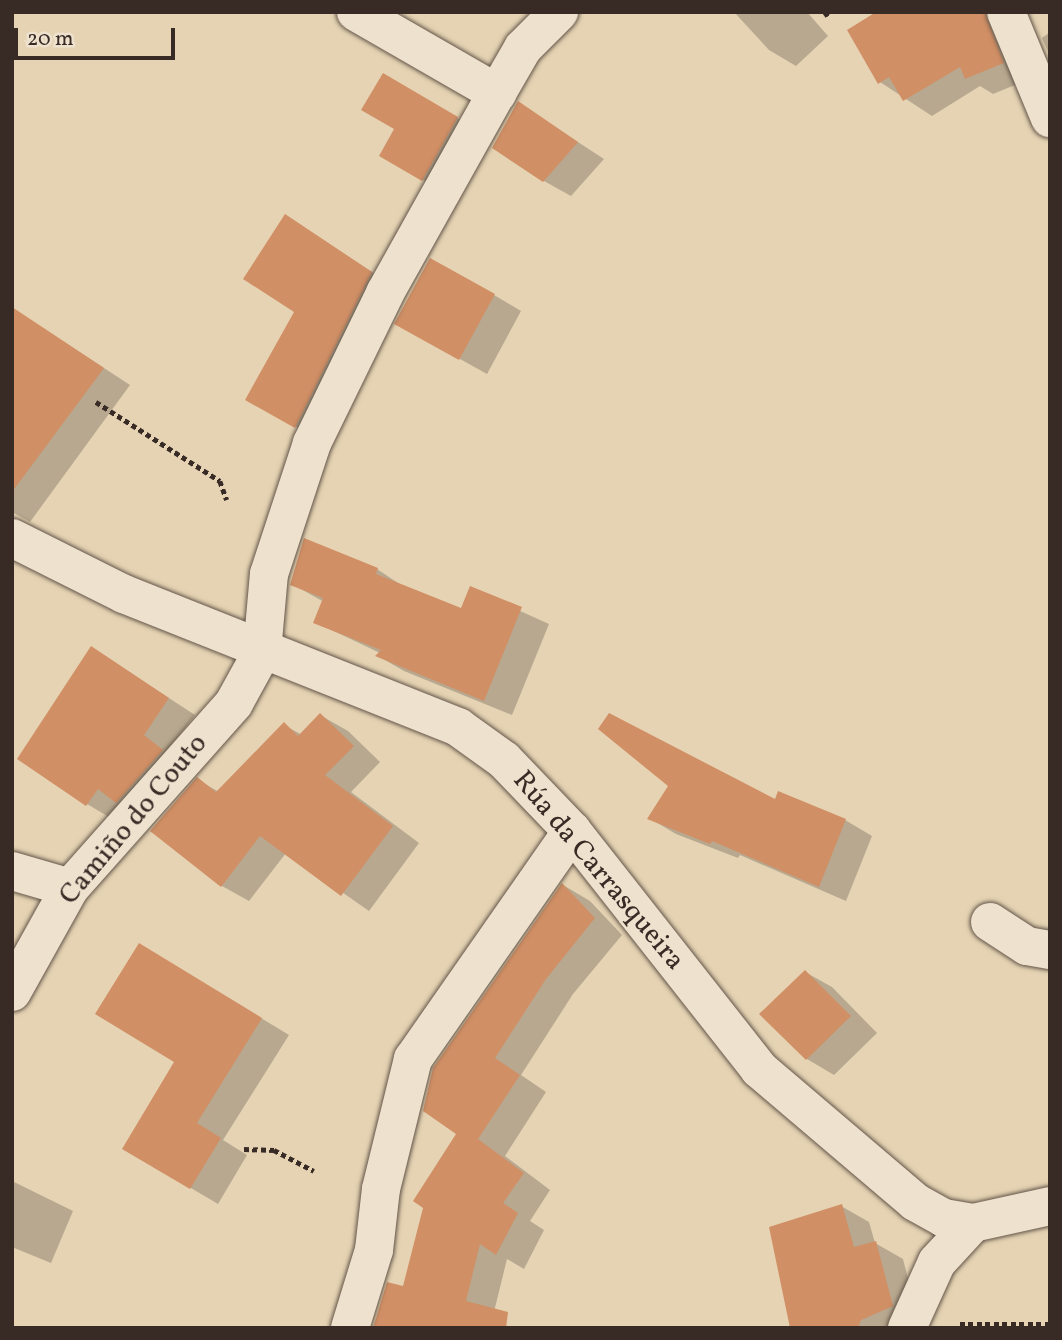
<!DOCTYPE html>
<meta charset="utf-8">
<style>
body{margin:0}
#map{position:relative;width:1062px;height:1340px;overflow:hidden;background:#e5d3b3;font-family:Vollkorn,serif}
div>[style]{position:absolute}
.shadow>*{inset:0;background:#0003}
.building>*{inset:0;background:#d18f65}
.path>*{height:4.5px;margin-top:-2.25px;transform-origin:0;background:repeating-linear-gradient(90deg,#382b26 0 5px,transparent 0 8.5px)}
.roads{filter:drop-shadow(0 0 2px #635549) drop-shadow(0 0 2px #635549)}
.street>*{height:38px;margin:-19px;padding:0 19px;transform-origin:19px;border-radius:19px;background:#eee2ce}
span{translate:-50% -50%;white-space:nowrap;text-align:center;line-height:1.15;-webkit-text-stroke:5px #eee2ce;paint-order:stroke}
.street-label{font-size:28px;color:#382b26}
.frame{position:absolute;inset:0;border:14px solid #382b26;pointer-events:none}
.scale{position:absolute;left:14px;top:28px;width:161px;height:32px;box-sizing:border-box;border:4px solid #382b26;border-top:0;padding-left:9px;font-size:21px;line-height:24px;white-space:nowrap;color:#382b26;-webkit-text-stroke:5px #eee2ce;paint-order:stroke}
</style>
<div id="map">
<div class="shadow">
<div style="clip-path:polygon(734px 12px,807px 12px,828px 36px,796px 66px,769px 50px)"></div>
<div style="clip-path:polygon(880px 12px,1013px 12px,1030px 79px,993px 94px,980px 86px,932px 116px,880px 82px)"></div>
<div style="clip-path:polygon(1050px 32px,1050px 56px,1042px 38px)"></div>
<div style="clip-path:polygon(383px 75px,485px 134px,450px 196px,381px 155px,397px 129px)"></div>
<div style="clip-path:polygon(518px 103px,604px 159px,571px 196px,544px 181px)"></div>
<div style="clip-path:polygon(286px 216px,398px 289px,323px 442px,248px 399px,296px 312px)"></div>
<div style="clip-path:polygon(494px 295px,521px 311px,487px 374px,424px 339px)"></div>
<div style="clip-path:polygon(12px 308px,130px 385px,30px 522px,12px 512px)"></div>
<div style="clip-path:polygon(377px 569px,404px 587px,462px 610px,471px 589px,549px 624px,512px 715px,404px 671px,378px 656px,380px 653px,315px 622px,324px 602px,292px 584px)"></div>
<div style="clip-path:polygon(92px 648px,195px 715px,114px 820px,87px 804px)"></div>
<div style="clip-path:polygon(320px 715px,348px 731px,380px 762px,351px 792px,419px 843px,369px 911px,286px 853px,249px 901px,222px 886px,198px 780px,219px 792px,284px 725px,302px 735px)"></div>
<div style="clip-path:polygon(776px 801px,845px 820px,872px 836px,846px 901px,740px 855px,738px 858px,676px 834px,649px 818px)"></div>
<div style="clip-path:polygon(563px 885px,590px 901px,622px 935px,573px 994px,521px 1075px,546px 1092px,505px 1156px,550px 1190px,530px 1221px,544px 1230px,524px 1269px,507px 1259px,490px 1328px,405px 1288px,459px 1133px)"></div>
<div style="clip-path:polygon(167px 961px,289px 1035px,223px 1140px,247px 1155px,218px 1204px,125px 1149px,176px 1062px)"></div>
<div style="clip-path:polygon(805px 972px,832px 987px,877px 1033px,834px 1075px,807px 1059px)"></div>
<div style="clip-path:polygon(12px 1181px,73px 1211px,51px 1263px,12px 1247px)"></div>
<div style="clip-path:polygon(841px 1206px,869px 1222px,875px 1243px,903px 1259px,919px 1322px,906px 1328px,792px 1328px)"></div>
</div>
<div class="building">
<div style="clip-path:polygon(876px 12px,985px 12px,1004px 63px,965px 79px,960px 67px,903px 101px,889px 77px,878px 84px,847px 30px)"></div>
<div style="clip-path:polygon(383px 73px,458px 117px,422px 181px,379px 156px,394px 129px,361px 110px)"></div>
<div style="clip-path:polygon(518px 101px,578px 142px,543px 182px,492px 148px)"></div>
<div style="clip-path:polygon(285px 214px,372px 272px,295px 428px,245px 400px,294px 312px,243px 279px)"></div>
<div style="clip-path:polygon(430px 258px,495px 294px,459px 360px,394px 324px)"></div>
<div style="clip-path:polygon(12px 307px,104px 368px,12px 492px)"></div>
<div style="clip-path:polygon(304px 538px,378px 568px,376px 574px,461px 608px,470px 586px,522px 607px,484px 701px,375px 656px,381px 650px,313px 623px,323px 598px,290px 585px)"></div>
<div style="clip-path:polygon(91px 646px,169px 698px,144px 735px,163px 750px,116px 803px,98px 789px,86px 806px,17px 759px)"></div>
<div style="clip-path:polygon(320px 713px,354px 746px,325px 775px,393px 826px,341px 896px,260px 836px,221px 887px,150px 831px,197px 777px,216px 792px,284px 722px,298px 736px)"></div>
<div style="clip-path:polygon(609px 713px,775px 799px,778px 791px,846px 819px,819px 887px,712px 841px,710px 844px,647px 819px,668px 786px,598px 729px)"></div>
<div style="clip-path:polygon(562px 883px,595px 918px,546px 979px,495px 1058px,520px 1075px,478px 1139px,524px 1173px,503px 1203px,518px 1213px,496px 1255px,480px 1244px,466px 1301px,508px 1312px,506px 1328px,373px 1328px,387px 1282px,403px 1286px,423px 1208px,413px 1201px,456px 1134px,423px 1111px,433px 1068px)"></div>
<div style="clip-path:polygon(139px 943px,262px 1018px,197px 1123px,221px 1138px,190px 1189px,122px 1149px,174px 1062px,95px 1014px)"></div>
<div style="clip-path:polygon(805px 970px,851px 1016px,806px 1060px,759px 1014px)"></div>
<div style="clip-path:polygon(842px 1204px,854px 1247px,876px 1241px,893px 1306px,861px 1320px,858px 1328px,790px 1328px,769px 1227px)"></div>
</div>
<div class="path">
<div style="left:825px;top:12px;width:5px;rotate:53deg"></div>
<div style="left:96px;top:402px;width:147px;rotate:32.5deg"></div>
<div style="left:220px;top:481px;width:20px;rotate:70deg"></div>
<div style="left:244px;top:1149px;width:30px;rotate:2deg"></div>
<div style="left:274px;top:1150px;width:45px;rotate:27.7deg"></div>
<div style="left:960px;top:1324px;width:90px"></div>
</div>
<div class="roads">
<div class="street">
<div style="left:356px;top:12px;width:163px;rotate:29.9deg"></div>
<div style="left:1006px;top:12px;width:115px;rotate:67.5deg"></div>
<div style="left:12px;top:538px;width:125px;rotate:26.6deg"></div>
<div style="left:124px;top:594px;width:360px;rotate:21.7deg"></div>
<div style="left:458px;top:727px;width:57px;rotate:35.7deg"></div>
<div style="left:504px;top:760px;width:98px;rotate:46.2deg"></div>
<div style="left:572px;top:831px;width:303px;rotate:51.8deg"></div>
<div style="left:759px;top:1069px;width:205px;rotate:40.4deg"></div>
<div style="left:915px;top:1202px;width:33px;rotate:29deg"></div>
<div style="left:944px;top:1218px;width:29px;rotate:10deg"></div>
<div style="left:973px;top:1223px;width:79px;rotate:-12.4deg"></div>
<div style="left:12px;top:871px;width:60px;rotate:16.3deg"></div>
<div style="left:990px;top:922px;width:44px;rotate:33deg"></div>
<div style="left:1027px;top:946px;width:23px;rotate:10deg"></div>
<div style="left:12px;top:992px;width:119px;rotate:-60.9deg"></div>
<div style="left:70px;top:888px;width:247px;rotate:-48.4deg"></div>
<div style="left:234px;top:703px;width:58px;rotate:-61.2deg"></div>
<div style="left:262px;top:652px;width:78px;rotate:-84.9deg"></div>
<div style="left:269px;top:574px;width:138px;rotate:-71.8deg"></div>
<div style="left:312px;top:443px;width:167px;rotate:-64deg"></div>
<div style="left:385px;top:293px;width:229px;rotate:-60.8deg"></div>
<div style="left:497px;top:93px;width:52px;rotate:-60deg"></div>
<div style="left:523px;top:48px;width:51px;rotate:-45deg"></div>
<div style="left:350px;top:1328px;width:82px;rotate:-72.9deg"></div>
<div style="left:374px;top:1250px;width:61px;rotate:-83.5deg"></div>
<div style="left:381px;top:1189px;width:134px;rotate:-76.2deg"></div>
<div style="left:413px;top:1059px;width:278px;rotate:-55.1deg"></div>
<div style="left:907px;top:1328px;width:72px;rotate:-65.6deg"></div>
<div style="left:937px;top:1262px;width:53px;rotate:-47.3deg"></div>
</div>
</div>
<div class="street-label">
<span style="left:134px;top:820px;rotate:-50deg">Camiño do Couto</span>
<span style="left:598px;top:871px;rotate:50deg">Rúa da Carrasqueira</span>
</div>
<div class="frame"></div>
<div class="scale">20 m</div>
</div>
